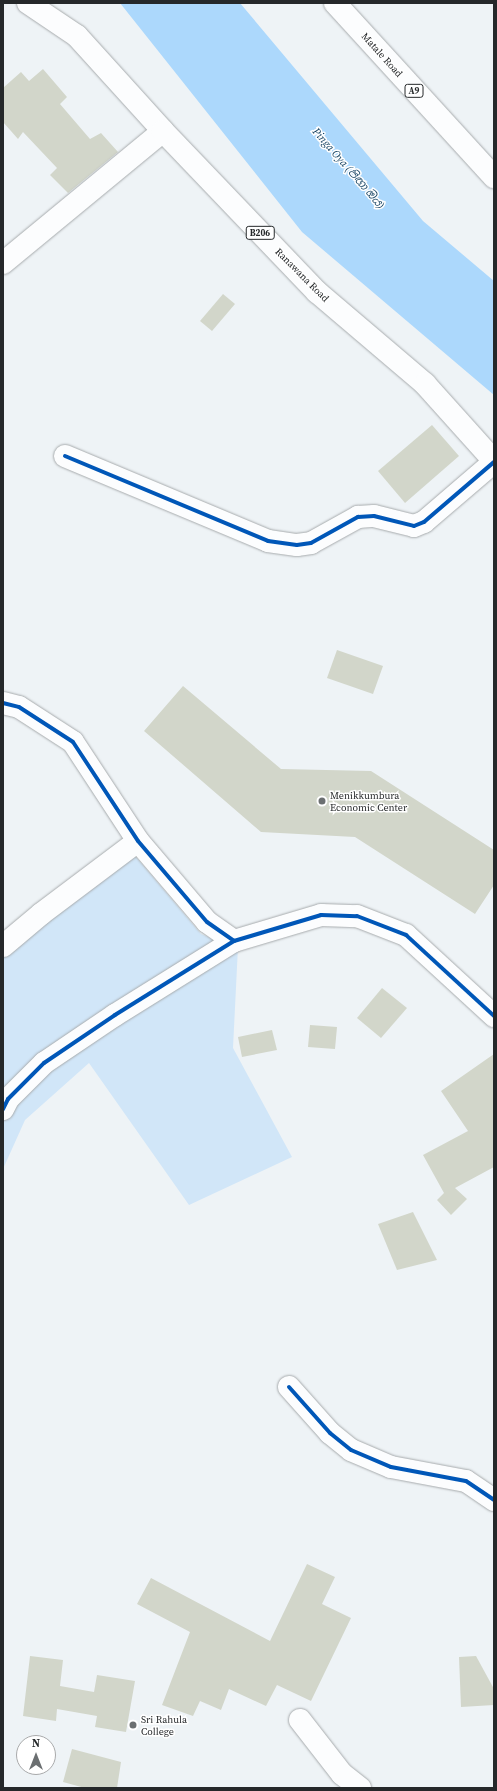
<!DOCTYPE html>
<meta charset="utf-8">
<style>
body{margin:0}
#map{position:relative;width:497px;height:1791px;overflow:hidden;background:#eef3f6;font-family:"Source Serif 4","Noto Sans Sinhala",serif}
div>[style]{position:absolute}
.green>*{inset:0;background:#d1e6f8}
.water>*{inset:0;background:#acd8fc}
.building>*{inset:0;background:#d2d6ca}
.roads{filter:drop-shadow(0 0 1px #a7abad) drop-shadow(0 0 1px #a7abad)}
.minor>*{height:22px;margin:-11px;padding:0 11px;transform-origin:11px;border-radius:11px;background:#fcfdfe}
.primary>*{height:22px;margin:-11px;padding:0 11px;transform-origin:11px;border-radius:11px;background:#fcfdfe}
.trunk>*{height:22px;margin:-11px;padding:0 11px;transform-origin:11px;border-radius:11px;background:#fcfdfe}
.cycleway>*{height:4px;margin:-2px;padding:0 2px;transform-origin:2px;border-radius:2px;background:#0057b8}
.dots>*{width:11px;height:11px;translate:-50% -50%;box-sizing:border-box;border:2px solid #fff;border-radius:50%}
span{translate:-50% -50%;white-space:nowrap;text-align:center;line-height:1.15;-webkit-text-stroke:3px #fff;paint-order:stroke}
.shield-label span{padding:1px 3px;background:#fff;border:1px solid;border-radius:3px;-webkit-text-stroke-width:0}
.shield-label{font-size:9px;color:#25282a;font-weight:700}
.street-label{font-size:10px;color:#25282a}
.poi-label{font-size:10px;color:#25282a}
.left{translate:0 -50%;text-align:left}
.water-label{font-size:11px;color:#113f5f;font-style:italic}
.frame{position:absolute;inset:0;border:4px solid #25282a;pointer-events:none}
.north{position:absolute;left:16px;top:1735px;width:40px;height:40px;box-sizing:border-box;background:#fff;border:1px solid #a8a9aa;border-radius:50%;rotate:0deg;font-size:11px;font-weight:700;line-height:16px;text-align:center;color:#25282a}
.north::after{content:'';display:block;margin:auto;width:14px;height:18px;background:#6b6f71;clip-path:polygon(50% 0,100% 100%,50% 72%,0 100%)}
</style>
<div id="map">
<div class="green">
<div style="clip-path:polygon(131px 851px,201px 934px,230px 946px,238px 947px,233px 1048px,292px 1157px,189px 1205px,89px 1063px,25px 1120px,3px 1169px,3px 947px)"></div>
</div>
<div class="water">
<div style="clip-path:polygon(120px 3px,240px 3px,423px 221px,494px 281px,494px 395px,302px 232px)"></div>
</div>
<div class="building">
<div style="clip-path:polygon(43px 69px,67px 97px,60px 104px,90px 139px,101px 133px,118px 152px,68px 193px,50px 175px,57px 168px,23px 132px,18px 139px,3px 122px,3px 88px,21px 72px,29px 81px)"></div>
<div style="clip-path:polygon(223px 294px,235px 304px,212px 331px,200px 321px)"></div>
<div style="clip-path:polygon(432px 425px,459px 456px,405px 503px,378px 471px)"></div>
<div style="clip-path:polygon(337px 650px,383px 666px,373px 694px,327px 678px)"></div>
<div style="clip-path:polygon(183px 686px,281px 769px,371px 771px,494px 850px,494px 885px,475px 914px,355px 837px,261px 832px,144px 731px)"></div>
<div style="clip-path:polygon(382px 988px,407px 1008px,381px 1038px,357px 1018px)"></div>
<div style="clip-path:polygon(310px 1025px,337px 1027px,335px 1049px,308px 1047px)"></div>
<div style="clip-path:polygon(272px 1030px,277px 1050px,242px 1057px,238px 1037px)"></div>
<div style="clip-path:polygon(494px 1054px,494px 1167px,455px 1188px,467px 1199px,451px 1215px,437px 1200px,444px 1193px,423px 1155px,468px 1131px,441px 1091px)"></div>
<div style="clip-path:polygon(413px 1212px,437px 1260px,397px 1270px,378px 1224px)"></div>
<div style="clip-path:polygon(307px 1564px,335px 1577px,322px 1604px,351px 1618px,311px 1701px,277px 1685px,266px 1706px,229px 1689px,221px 1710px,200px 1701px,193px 1716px,162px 1705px,190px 1632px,137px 1604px,151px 1578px,270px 1641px)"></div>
<div style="clip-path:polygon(30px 1656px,63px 1660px,60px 1686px,94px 1692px,97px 1675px,135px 1681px,126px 1732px,95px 1727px,97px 1716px,57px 1709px,56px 1721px,23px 1716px)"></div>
<div style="clip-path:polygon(476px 1656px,494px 1689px,494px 1705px,461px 1707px,459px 1657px)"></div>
<div style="clip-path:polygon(72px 1749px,121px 1762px,117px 1788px,85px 1788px,63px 1782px)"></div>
</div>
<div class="roads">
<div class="minor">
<div style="left:3px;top:263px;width:207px;rotate:-39.5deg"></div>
<div style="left:65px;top:456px;width:220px;rotate:22.7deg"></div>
<div style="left:268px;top:541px;width:29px;rotate:8deg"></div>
<div style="left:297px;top:545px;width:14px;rotate:-8deg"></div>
<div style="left:311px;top:543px;width:54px;rotate:-29deg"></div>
<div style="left:358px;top:517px;width:16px;rotate:-4deg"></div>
<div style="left:374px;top:516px;width:41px;rotate:14deg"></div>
<div style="left:414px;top:526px;width:11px;rotate:-22deg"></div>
<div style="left:424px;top:522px;width:92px;rotate:-40.6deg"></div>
<div style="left:3px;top:703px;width:16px;rotate:14deg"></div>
<div style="left:19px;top:707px;width:64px;rotate:32.9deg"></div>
<div style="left:73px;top:742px;width:118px;rotate:56.7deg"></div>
<div style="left:138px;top:841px;width:106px;rotate:49.6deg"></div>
<div style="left:207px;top:922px;width:33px;rotate:35deg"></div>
<div style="left:234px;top:941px;width:91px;rotate:-16.6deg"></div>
<div style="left:321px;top:915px;width:36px;rotate:2deg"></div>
<div style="left:357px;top:916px;width:53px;rotate:21.2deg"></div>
<div style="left:406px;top:935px;width:120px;rotate:42.6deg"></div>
<div style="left:3px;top:946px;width:50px;rotate:-40.1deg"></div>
<div style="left:41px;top:914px;width:121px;rotate:-37deg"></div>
<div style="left:3px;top:1109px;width:11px;rotate:-63deg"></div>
<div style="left:8px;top:1099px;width:51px;rotate:-45deg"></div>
<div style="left:44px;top:1063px;width:86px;rotate:-34.1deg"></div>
<div style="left:115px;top:1015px;width:140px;rotate:-31.9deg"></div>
<div style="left:289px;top:1387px;width:62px;rotate:48.3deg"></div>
<div style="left:330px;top:1433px;width:27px;rotate:39deg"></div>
<div style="left:351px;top:1450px;width:43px;rotate:23deg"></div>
<div style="left:391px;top:1467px;width:76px;rotate:10.6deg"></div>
<div style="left:466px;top:1481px;width:34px;rotate:34deg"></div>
<div style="left:300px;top:1720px;width:68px;rotate:52.1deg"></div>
<div style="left:342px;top:1774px;width:23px;rotate:38deg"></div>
</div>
<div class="primary">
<div style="left:28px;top:3px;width:59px;rotate:34deg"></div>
<div style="left:77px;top:36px;width:128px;rotate:47.8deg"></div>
<div style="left:163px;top:131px;width:223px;rotate:46.3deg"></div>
<div style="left:317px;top:292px;width:142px;rotate:40.4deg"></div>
<div style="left:425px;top:384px;width:103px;rotate:48.1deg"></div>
</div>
<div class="trunk">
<div style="left:335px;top:3px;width:236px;rotate:47.6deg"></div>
</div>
</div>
<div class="cycleway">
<div style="left:65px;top:456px;width:220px;rotate:22.7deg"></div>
<div style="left:268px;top:541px;width:29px;rotate:8deg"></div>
<div style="left:297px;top:545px;width:14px;rotate:-8deg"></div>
<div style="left:311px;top:543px;width:54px;rotate:-29deg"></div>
<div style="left:358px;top:517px;width:16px;rotate:-4deg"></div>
<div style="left:374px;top:516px;width:41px;rotate:14deg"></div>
<div style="left:414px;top:526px;width:11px;rotate:-22deg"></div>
<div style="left:424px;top:522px;width:92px;rotate:-40.6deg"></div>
<div style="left:3px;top:703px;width:16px;rotate:14deg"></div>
<div style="left:19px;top:707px;width:64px;rotate:32.9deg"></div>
<div style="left:73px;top:742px;width:118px;rotate:56.7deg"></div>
<div style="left:138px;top:841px;width:106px;rotate:49.6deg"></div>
<div style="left:207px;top:922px;width:33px;rotate:35deg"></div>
<div style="left:234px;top:941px;width:91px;rotate:-16.6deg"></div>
<div style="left:321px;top:915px;width:36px;rotate:2deg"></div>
<div style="left:357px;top:916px;width:53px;rotate:21.2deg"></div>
<div style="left:406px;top:935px;width:120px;rotate:42.6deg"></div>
<div style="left:3px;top:1109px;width:11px;rotate:-63deg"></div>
<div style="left:8px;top:1099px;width:51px;rotate:-45deg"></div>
<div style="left:44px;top:1063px;width:86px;rotate:-34.1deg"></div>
<div style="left:115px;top:1015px;width:140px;rotate:-31.9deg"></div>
<div style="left:289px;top:1387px;width:62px;rotate:48.3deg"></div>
<div style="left:330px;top:1433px;width:27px;rotate:39deg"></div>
<div style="left:351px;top:1450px;width:43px;rotate:23deg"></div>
<div style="left:391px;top:1467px;width:76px;rotate:10.6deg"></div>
<div style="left:466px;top:1481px;width:34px;rotate:34deg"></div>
</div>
<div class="dots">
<div style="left:322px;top:801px;background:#6b6f71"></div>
<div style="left:133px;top:1725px;background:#6b6f71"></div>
</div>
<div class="shield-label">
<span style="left:414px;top:91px">A9</span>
<span style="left:260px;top:233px">B206</span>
</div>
<div class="street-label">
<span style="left:382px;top:55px;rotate:48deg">Matale Road</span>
<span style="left:302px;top:275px;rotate:45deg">Ranawana Road</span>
</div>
<div class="poi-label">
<span class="left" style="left:330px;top:801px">Menikkumbura<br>Economic Center</span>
<span class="left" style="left:141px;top:1725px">Sri Rahula<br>College</span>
</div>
<div class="water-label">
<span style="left:348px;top:169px;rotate:49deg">Pinga Oya (පිඟා ඔය)</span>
</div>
<div class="frame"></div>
<div class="north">N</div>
</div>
